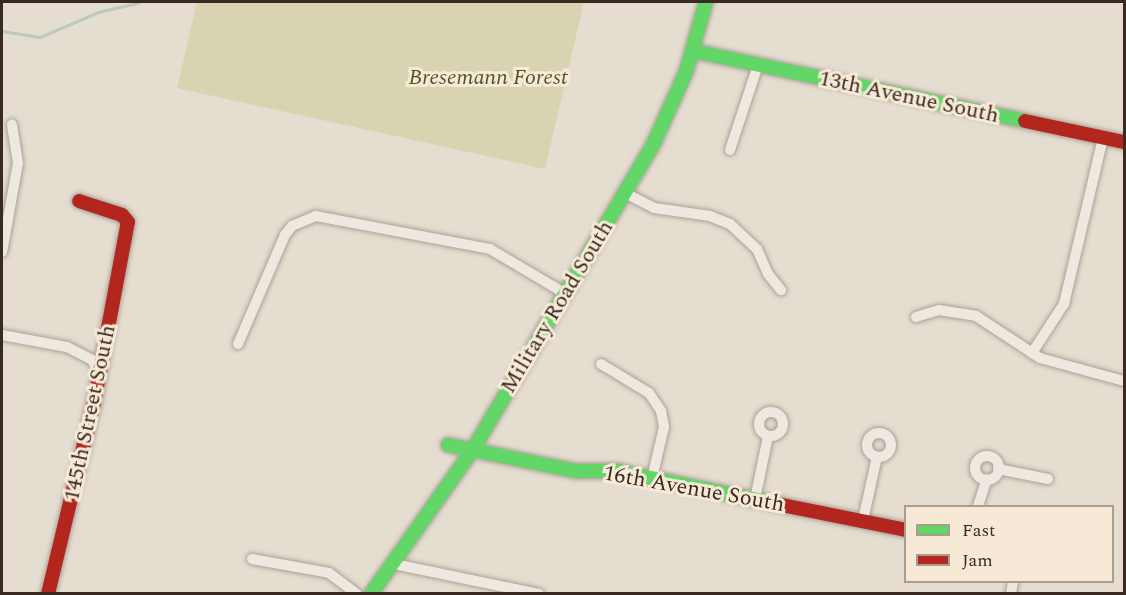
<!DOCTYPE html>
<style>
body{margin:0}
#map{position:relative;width:1126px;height:595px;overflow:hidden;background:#e5ddd0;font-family:Spectral,serif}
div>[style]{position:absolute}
.green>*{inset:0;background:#d8d4b2}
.stream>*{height:3px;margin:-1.5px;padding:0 1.5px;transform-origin:1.5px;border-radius:1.5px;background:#bacabe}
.roads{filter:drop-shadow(0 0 2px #aba298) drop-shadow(0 0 2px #aba298)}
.street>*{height:10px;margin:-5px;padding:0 5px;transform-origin:5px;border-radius:5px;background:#eee8e1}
.street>.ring{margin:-5px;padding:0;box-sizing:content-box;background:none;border:10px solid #eee8e1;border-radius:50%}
.fast>*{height:14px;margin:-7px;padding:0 7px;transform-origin:7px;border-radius:7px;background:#63d668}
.jam>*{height:14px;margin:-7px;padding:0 7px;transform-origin:7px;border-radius:7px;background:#b3261e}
span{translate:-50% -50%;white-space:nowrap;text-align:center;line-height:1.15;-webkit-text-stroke:6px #f6e9d6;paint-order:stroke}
.park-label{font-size:22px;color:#505726;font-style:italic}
.street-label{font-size:22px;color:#3a2920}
.frame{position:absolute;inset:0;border:3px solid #3a2920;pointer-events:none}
.legend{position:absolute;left:904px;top:505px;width:210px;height:78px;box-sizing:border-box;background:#f6e9d6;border:2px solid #ab9c8d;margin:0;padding:8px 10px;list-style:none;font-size:18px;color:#3a2920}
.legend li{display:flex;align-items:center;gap:12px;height:30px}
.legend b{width:30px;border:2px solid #ab9c8d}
</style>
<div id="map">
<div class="green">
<div style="clip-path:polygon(197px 2px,584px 2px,545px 169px,177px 88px)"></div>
</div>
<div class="stream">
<div style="left:2px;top:31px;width:38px;rotate:9deg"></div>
<div style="left:40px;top:37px;width:63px;rotate:-23.3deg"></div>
<div style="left:98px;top:12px;width:44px;rotate:-13.1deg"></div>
</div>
<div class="roads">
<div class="street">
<div style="left:730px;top:150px;width:89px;rotate:-71.8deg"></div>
<div style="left:625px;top:193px;width:33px;rotate:27deg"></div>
<div style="left:654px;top:208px;width:57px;rotate:8.1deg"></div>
<div style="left:710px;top:216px;width:22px;rotate:22deg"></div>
<div style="left:730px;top:224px;width:37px;rotate:43deg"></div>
<div style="left:757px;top:249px;width:27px;rotate:66deg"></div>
<div style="left:768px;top:274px;width:21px;rotate:51deg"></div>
<div style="left:2px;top:252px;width:90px;rotate:-79.8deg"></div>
<div style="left:18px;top:163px;width:39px;rotate:-99deg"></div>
<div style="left:916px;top:317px;width:24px;rotate:-17deg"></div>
<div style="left:939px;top:310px;width:37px;rotate:9deg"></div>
<div style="left:976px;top:316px;width:77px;rotate:33.3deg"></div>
<div style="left:1040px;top:358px;width:87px;rotate:15.3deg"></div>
<div style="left:2px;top:335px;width:66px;rotate:10.5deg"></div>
<div style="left:67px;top:347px;width:28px;rotate:27deg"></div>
<div style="left:92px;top:360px;width:15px;rotate:62deg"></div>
<div style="left:238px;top:344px;width:119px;rotate:-66.7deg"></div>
<div style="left:285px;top:235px;width:11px;rotate:-52deg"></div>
<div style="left:292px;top:226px;width:26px;rotate:-23deg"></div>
<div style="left:316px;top:216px;width:177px;rotate:10.7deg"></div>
<div style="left:490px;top:249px;width:88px;rotate:30.6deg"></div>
<div style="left:1032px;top:353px;width:59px;rotate:-56.9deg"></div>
<div style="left:1064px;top:304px;width:171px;rotate:-76.8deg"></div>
<div style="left:601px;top:364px;width:56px;rotate:31.1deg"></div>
<div style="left:649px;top:393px;width:22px;rotate:56deg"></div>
<div style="left:661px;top:411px;width:16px;rotate:79deg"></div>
<div style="left:664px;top:427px;width:52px;rotate:103.2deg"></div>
<div class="ring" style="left:759px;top:412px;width:14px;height:14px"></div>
<div class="ring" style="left:867px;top:433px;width:14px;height:14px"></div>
<div class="ring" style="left:975px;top:456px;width:14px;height:14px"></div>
<div style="left:998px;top:469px;width:51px;rotate:11.3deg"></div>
<div style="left:755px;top:499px;width:64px;rotate:-78.3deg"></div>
<div style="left:978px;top:506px;width:28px;rotate:-72deg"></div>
<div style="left:863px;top:520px;width:65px;rotate:-77.5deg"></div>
<div style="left:252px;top:559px;width:78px;rotate:10.3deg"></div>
<div style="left:329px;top:573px;width:35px;rotate:37deg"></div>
<div style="left:394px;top:564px;width:148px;rotate:11.7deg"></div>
<div style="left:1011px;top:594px;width:12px;rotate:-81deg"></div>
</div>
<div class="fast">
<div style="left:693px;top:51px;width:339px;rotate:11.9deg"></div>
<div style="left:448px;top:445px;width:131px;rotate:11.5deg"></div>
<div style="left:576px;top:471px;width:42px"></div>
<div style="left:618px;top:471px;width:162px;rotate:11.7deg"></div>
<div style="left:371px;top:594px;width:175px;rotate:-54.8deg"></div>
<div style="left:472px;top:451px;width:356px;rotate:-59.4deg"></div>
<div style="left:653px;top:145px;width:80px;rotate:-65.7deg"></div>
<div style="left:686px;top:72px;width:73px;rotate:-74.1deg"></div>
</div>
<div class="jam">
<div style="left:1025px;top:121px;width:101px;rotate:12deg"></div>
<div style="left:777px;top:504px;width:132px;rotate:11.4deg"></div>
<div style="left:48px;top:594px;width:196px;rotate:-76.5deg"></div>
<div style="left:94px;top:403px;width:184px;rotate:-79.4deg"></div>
<div style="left:128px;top:222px;width:9px;rotate:-131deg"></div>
<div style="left:122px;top:215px;width:45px;rotate:-162deg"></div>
</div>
</div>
<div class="park-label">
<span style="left:488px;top:78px">Bresemann Forest</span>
</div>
<div class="street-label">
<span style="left:909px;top:97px;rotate:12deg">13th Avenue South</span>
<span style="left:557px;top:307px;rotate:-59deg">Military Road South</span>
<span style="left:90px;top:413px;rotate:-78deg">145th Street South</span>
<span style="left:694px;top:489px;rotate:10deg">16th Avenue South</span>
</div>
<div class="frame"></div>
<ul class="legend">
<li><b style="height:8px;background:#63d668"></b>Fast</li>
<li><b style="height:8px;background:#b3261e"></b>Jam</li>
</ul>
</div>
